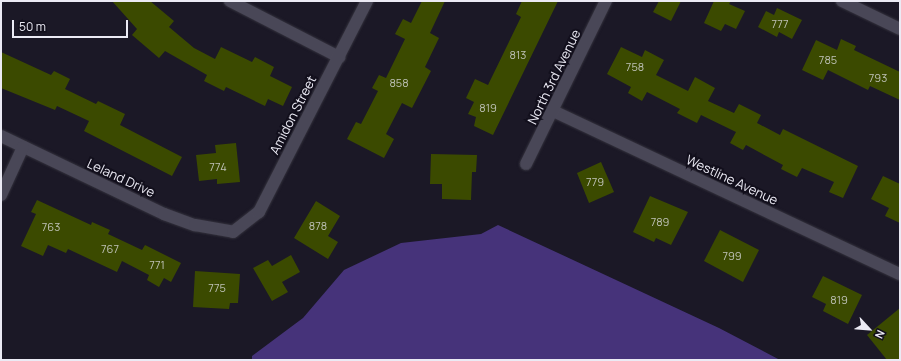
<!DOCTYPE html>
<style>
body{margin:0}
#map{position:relative;width:901px;height:361px;overflow:hidden;background:#1b1826;font-family:Manrope,sans-serif}
div>[style]{position:absolute}
.forest>*{inset:0;background:#46337a}
.building>*{inset:0;background:#3b4a00}
.roads{filter:drop-shadow(0 0 1px #34323d) drop-shadow(0 0 1px #34323d)}
.minor>*{height:12px;margin:-6px;padding:0 6px;transform-origin:6px;border-radius:6px;background:#494757}
span{translate:-50% -50%;white-space:nowrap;text-align:center;line-height:1.15;-webkit-text-stroke:4px #120f1c;paint-order:stroke}
.number-label{font-size:11px;color:#bfc2b7}
.number-label span{-webkit-text-stroke-width:0}
.street-label{font-size:13px;color:#ebeaf4}
.frame{position:absolute;inset:0;border:2px solid #ebeaf4;pointer-events:none}
.north{position:absolute;left:849px;top:309px;width:40px;height:40px;-webkit-text-stroke:3px #120f1c;paint-order:stroke;rotate:116deg;font-size:11px;font-weight:700;line-height:16px;text-align:center;color:#ebeaf4}
.north::after{content:'';display:block;margin:auto;width:14px;height:18px;background:#ebeaf4;clip-path:polygon(50% 0,100% 100%,50% 72%,0 100%)}
.scale{position:absolute;left:12px;top:20px;width:116px;height:18px;box-sizing:border-box;border:2px solid #ebeaf4;border-top:0;padding-left:5px;font-size:12px;line-height:14px;white-space:nowrap;color:#ebeaf4;-webkit-text-stroke:3px #120f1c;paint-order:stroke}
</style>
<div id="map">
<div class="forest">
<div style="clip-path:polygon(498px 225px,719px 328px,780px 360px,252px 360px,252px 356px,303px 318px,344px 270px,401px 243px,481px 234px)"></div>
</div>
<div class="building">
<div style="clip-path:polygon(112px 1px,150px 1px,174px 21px,169px 27px,194px 48px,215px 59px,221px 47px,252px 62px,255px 57px,274px 67px,270px 76px,292px 87px,283px 106px,268px 99px,265px 106px,226px 87px,224px 91px,204px 81px,207px 75px,165px 51px,159px 58px,132px 35px,137px 29px)"></div>
<div style="clip-path:polygon(422px 1px,445px 1px,430px 33px,439px 38px,425px 67px,431px 71px,412px 108px,402px 103px,386px 134px,394px 139px,384px 158px,347px 139px,356px 122px,361px 124px,378px 91px,372px 88px,379px 75px,386px 78px,405px 39px,395px 34px,403px 19px,411px 23px)"></div>
<div style="clip-path:polygon(522px 1px,558px 1px,493px 135px,474px 126px,476px 117px,468px 114px,474px 102px,466px 98px,475px 79px,488px 85px,521px 17px,516px 14px)"></div>
<div style="clip-path:polygon(659px 1px,681px 1px,671px 21px,653px 12px)"></div>
<div style="clip-path:polygon(714px 1px,731px 1px,729px 4px,745px 11px,736px 29px,725px 24px,721px 31px,704px 23px)"></div>
<div style="clip-path:polygon(777px 8px,802px 20px,792px 39px,779px 32px,777px 37px,758px 27px,766px 11px,774px 15px)"></div>
<div style="clip-path:polygon(841px 39px,856px 46px,854px 50px,900px 72px,900px 100px,870px 86px,868px 90px,828px 70px,823px 80px,802px 70px,816px 40px,837px 50px)"></div>
<div style="clip-path:polygon(621px 47px,642px 57px,645px 50px,664px 60px,656px 75px,688px 91px,695px 77px,715px 88px,708px 101px,734px 113px,739px 104px,761px 115px,757px 123px,780px 135px,783px 129px,858px 166px,843px 198px,829px 192px,834px 182px,802px 168px,797px 177px,781px 169px,783px 165px,746px 145px,743px 150px,730px 143px,736px 132px,701px 115px,697px 123px,677px 113px,680px 109px,647px 92px,642px 101px,628px 93px,631px 87px,607px 74px)"></div>
<div style="clip-path:polygon(1px 52px,51px 75px,54px 71px,70px 79px,65px 89px,96px 104px,98px 101px,125px 114px,120px 125px,182px 157px,172px 176px,84px 131px,89px 121px,57px 106px,55px 110px,1px 88px)"></div>
<div style="clip-path:polygon(236px 143px,240px 182px,217px 184px,217px 179px,199px 181px,196px 155px,216px 153px,215px 145px)"></div>
<div style="clip-path:polygon(431px 154px,477px 155px,476px 172px,472px 172px,471px 200px,442px 199px,442px 184px,430px 184px)"></div>
<div style="clip-path:polygon(601px 162px,614px 192px,589px 203px,577px 173px)"></div>
<div style="clip-path:polygon(883px 176px,900px 184px,900px 223px,885px 216px,889px 208px,871px 199px)"></div>
<div style="clip-path:polygon(650px 196px,688px 212px,671px 245px,656px 238px,654px 242px,633px 232px)"></div>
<div style="clip-path:polygon(37px 200px,91px 225px,92px 222px,110px 230px,108px 234px,142px 250px,145px 245px,181px 263px,171px 282px,164px 278px,159px 287px,147px 280px,149px 275px,122px 261px,117px 272px,68px 249px,66px 253px,48px 245px,43px 256px,21px 246px,36px 214px,31px 212px)"></div>
<div style="clip-path:polygon(316px 201px,340px 216px,328px 236px,338px 242px,328px 259px,294px 238px)"></div>
<div style="clip-path:polygon(720px 230px,759px 250px,743px 282px,704px 261px)"></div>
<div style="clip-path:polygon(291px 255px,300px 272px,282px 282px,288px 292px,272px 301px,253px 268px,268px 260px,272px 266px)"></div>
<div style="clip-path:polygon(195px 271px,240px 274px,238px 303px,230px 303px,229px 309px,193px 307px)"></div>
<div style="clip-path:polygon(823px 276px,862px 295px,848px 324px,823px 311px,826px 304px,812px 297px)"></div>
<div style="clip-path:polygon(900px 308px,900px 360px,887px 360px,867px 335px)"></div>
</div>
<div class="roads">
<div class="minor">
<div style="left:230px;top:1px;width:123px;rotate:27.2deg"></div>
<div style="left:842px;top:1px;width:64px;rotate:25.8deg"></div>
<div style="left:553px;top:111px;width:383px;rotate:25.2deg"></div>
<div style="left:1px;top:136px;width:181px;rotate:25.6deg"></div>
<div style="left:164px;top:214px;width:33px;rotate:20deg"></div>
<div style="left:195px;top:225px;width:39px;rotate:10deg"></div>
<div style="left:233px;top:232px;width:33px;rotate:-38deg"></div>
<div style="left:259px;top:212px;width:237px;rotate:-62.9deg"></div>
<div style="left:526px;top:164px;width:182px;rotate:-63.9deg"></div>
<div style="left:1px;top:195px;width:53px;rotate:-65.4deg"></div>
</div>
</div>
<div class="number-label">
<span style="left:780px;top:24px">777</span>
<span style="left:518px;top:55px">813</span>
<span style="left:828px;top:60px">785</span>
<span style="left:635px;top:67px">758</span>
<span style="left:878px;top:78px">793</span>
<span style="left:399px;top:83px">858</span>
<span style="left:488px;top:108px">819</span>
<span style="left:218px;top:167px">774</span>
<span style="left:595px;top:182px">779</span>
<span style="left:660px;top:222px">789</span>
<span style="left:318px;top:226px">878</span>
<span style="left:51px;top:227px">763</span>
<span style="left:110px;top:249px">767</span>
<span style="left:732px;top:256px">799</span>
<span style="left:157px;top:265px">771</span>
<span style="left:217px;top:288px">775</span>
<span style="left:839px;top:300px">819</span>
</div>
<div class="street-label">
<span style="left:554px;top:77px;rotate:-64deg">North 3rd Avenue</span>
<span style="left:293px;top:115px;rotate:-63deg">Amidon Street</span>
<span style="left:121px;top:178px;rotate:25deg">Leland Drive</span>
<span style="left:732px;top:180px;rotate:25deg">Westline Avenue</span>
</div>
<div class="frame"></div>
<div class="north">N</div>
<div class="scale">50 m</div>
</div>
